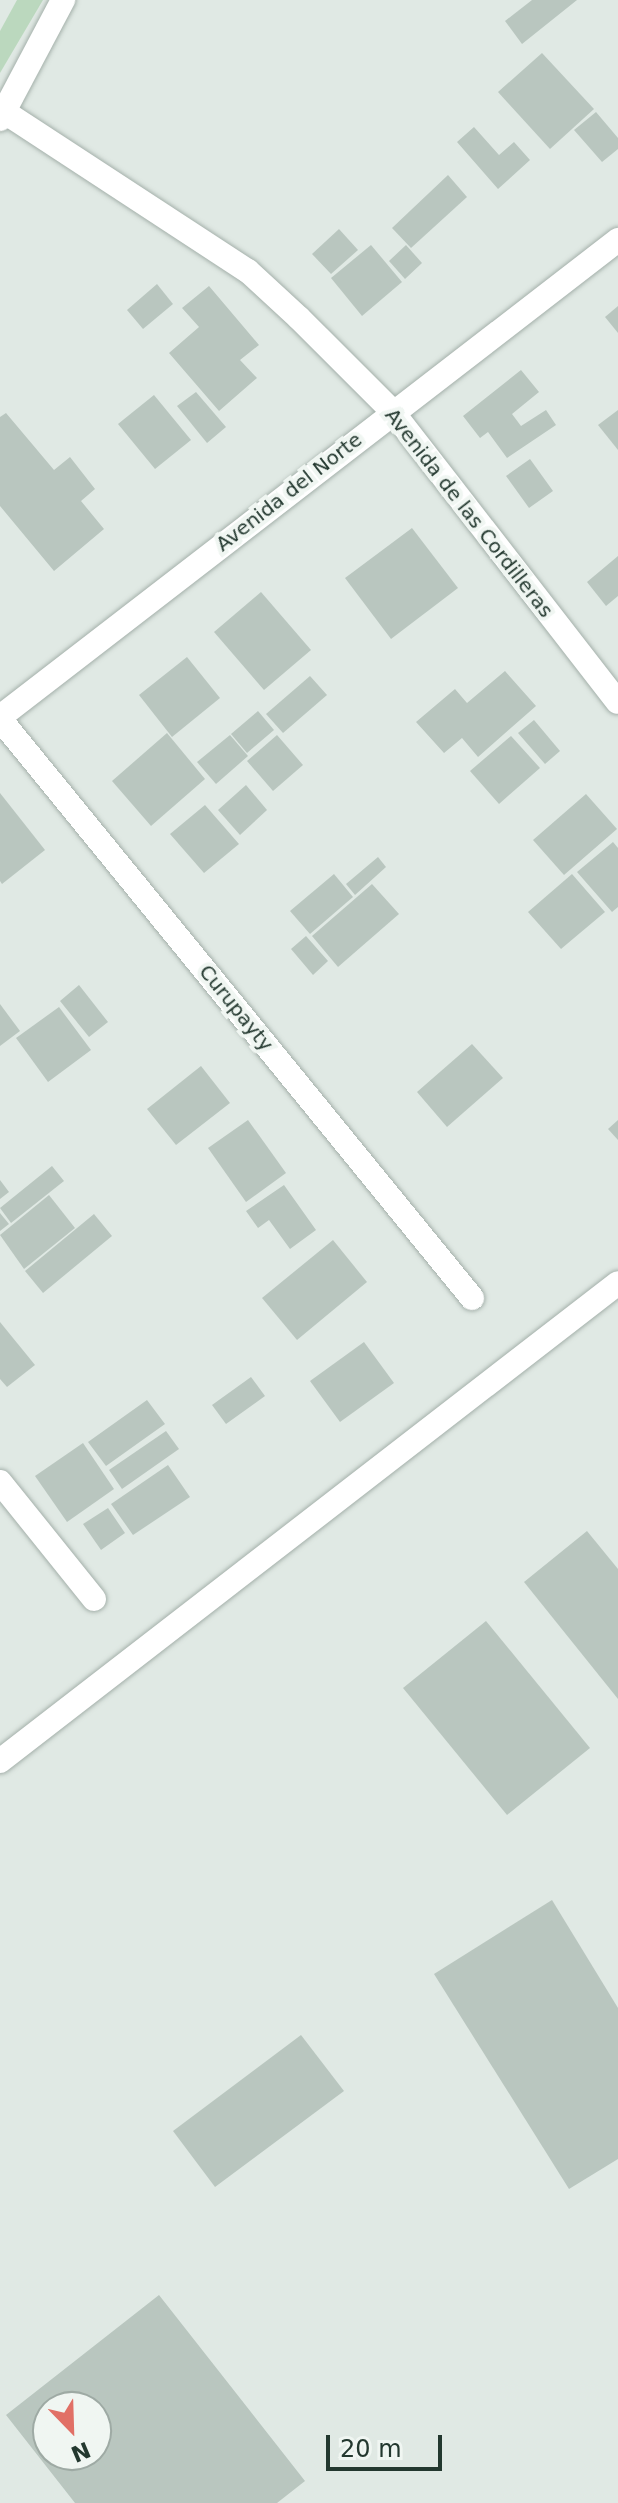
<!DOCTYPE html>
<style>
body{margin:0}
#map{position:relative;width:618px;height:2503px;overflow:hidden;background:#e0e9e4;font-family:"DejaVu Sans",sans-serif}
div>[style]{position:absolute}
.green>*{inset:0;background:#bbd8be}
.building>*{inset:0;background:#b9c6bf}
.roads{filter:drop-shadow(0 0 2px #a4b0aa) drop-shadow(0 0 2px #a4b0aa)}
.street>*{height:24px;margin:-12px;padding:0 12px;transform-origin:12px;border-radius:12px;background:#fff}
span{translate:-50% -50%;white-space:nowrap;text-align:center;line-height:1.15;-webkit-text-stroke:8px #f0f6f2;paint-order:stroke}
.street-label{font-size:20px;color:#23382f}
.north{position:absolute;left:32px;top:2391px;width:80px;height:80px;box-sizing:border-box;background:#f0f6f2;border:2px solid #9eaaa4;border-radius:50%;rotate:157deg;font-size:22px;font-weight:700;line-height:32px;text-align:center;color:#23382f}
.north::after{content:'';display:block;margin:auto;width:28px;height:36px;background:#e17066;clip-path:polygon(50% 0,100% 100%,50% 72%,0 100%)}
.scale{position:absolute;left:326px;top:2435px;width:116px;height:36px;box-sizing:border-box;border:4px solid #23382f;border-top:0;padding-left:10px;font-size:24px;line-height:28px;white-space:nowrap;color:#23382f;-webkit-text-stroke:6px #f0f6f2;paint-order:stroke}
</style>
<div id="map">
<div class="green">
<div style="clip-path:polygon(17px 0,43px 0,0 73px,0 31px)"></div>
</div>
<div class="building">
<div style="clip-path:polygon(532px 0,577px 0,522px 44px,505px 21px)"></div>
<div style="clip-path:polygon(542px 53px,594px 109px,550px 149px,498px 92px)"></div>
<div style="clip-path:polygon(596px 112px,618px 138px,618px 149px,602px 162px,574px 130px)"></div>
<div style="clip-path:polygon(474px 127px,499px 155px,514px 142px,530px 160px,498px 189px,457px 142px)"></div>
<div style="clip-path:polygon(448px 175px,467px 197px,411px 248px,392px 228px)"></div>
<div style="clip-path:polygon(339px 229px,358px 250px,331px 274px,312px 254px)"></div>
<div style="clip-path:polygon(371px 245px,402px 282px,362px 316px,331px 278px)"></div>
<div style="clip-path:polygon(406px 245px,422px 263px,405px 279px,389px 261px)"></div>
<div style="clip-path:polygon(157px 284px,173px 304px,143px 329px,127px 310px)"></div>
<div style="clip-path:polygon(209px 286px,259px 345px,240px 360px,257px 378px,219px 411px,169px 353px,199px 327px,182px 308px)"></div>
<div style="clip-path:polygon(618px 306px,618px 333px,605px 317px)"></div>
<div style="clip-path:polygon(521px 370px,539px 392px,512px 414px,521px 426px,546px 410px,556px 425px,507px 458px,488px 432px,480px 438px,463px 416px)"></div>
<div style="clip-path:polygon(196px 392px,226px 427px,207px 443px,177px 406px)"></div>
<div style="clip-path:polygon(154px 395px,191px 440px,155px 469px,118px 424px)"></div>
<div style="clip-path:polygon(618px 410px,618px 450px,598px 425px)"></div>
<div style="clip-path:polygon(6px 413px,54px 470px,70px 457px,95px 489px,81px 501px,104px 529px,54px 571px,0 506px,0 417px)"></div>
<div style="clip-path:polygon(530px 459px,553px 491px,529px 508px,506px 476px)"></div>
<div style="clip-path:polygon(412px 528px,458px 588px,391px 639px,345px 578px)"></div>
<div style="clip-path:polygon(618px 556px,618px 596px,606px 606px,587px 582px)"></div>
<div style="clip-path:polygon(261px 592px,311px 650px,264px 690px,214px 632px)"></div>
<div style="clip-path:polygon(187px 657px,220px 698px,172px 737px,139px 695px)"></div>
<div style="clip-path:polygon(505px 671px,536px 706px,478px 757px,462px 738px,444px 753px,416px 722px,455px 689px,467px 703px)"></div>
<div style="clip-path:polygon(310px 676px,327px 695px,283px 733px,266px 714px)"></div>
<div style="clip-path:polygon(258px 711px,274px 730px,247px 753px,231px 734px)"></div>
<div style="clip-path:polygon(534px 720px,560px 751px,545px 764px,518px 733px)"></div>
<div style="clip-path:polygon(167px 733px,205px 779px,151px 826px,112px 781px)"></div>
<div style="clip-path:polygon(230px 735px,248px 756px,216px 784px,197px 762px)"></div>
<div style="clip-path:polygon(277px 735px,303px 765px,273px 791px,247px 761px)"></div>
<div style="clip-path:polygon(511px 736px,540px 768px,499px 804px,470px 771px)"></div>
<div style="clip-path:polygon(246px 785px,267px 810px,240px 835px,218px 810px)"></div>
<div style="clip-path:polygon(0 793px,45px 850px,2px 884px,0 881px)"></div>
<div style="clip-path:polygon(586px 794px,617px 829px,564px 875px,533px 840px)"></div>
<div style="clip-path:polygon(205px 805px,239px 844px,204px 873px,170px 834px)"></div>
<div style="clip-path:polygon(613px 842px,618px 848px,618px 907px,612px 912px,577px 872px)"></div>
<div style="clip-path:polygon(378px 857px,386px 867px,355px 895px,346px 884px)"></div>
<div style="clip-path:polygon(334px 874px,353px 897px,310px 934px,290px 911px)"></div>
<div style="clip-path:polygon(572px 874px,605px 912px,561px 949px,528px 912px)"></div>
<div style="clip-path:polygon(372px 884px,399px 914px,338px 967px,312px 936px)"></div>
<div style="clip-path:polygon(306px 936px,328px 961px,313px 975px,291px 949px)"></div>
<div style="clip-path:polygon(79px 985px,108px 1022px,89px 1037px,60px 1001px)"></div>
<div style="clip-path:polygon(0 1004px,20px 1031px,0 1046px)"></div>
<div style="clip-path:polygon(59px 1007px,91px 1050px,48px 1082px,16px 1038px)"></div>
<div style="clip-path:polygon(472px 1044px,503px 1078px,447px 1127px,417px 1092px)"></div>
<div style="clip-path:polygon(201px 1066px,230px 1103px,176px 1145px,147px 1109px)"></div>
<div style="clip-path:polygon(248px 1120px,286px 1173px,246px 1202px,208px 1148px)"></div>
<div style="clip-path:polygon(618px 1120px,618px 1140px,608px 1129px)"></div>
<div style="clip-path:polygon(52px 1166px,64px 1181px,11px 1223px,0 1208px)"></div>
<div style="clip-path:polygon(0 1180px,9px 1192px,0 1199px)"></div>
<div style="clip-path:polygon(284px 1185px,316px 1230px,290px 1249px,269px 1220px,258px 1228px,246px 1211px)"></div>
<div style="clip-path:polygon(49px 1195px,75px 1228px,24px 1269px,0 1235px)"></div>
<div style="clip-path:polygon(0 1213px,9px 1224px,0 1231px)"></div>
<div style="clip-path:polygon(94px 1214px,112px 1236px,43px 1293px,25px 1271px)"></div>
<div style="clip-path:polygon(333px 1240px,367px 1282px,297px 1340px,262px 1298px)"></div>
<div style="clip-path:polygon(0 1322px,35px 1365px,7px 1387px,0 1379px)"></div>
<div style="clip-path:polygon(364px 1342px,394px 1383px,340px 1422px,310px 1381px)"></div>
<div style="clip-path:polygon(251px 1377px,265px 1396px,226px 1424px,212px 1405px)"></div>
<div style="clip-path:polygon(147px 1400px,165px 1424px,106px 1466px,88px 1442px)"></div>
<div style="clip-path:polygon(166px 1431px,179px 1449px,122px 1489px,109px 1470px)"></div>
<div style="clip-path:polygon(83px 1443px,114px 1489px,67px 1522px,35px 1476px)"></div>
<div style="clip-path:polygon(168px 1465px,190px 1497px,133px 1535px,111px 1504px)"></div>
<div style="clip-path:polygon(108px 1508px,125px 1533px,101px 1550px,83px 1524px)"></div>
<div style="clip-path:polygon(587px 1531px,618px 1569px,618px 1699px,524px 1582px)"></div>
<div style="clip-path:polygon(486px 1621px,590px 1748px,507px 1815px,403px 1688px)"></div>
<div style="clip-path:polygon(552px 1900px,618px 2008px,618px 2159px,569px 2189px,434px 1974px)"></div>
<div style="clip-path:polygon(301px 2035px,344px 2091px,215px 2187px,173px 2131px)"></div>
<div style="clip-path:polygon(evenodd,159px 2295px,305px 2481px,277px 2503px,75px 2503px,6px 2415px,159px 2295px,48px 2407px,96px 2407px,96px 2455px,48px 2455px,48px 2407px)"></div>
</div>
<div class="roads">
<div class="street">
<div style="left:0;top:109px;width:296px;rotate:33.2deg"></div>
<div style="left:248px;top:271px;width:69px;rotate:42.7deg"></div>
<div style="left:299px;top:318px;width:132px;rotate:45deg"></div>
<div style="left:392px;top:411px;width:368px;rotate:52.2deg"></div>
<div style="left:0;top:119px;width:135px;rotate:-62.1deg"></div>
<div style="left:0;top:717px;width:781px;rotate:-37.66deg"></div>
<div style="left:0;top:719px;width:747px;rotate:50.81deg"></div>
<div style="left:0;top:1482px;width:150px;rotate:51.2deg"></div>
<div style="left:0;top:1761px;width:781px;rotate:-37.72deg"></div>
</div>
</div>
<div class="street-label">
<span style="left:289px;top:492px;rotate:-38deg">Avenida del Norte</span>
<span style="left:469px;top:513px;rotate:52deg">Avenida de las Cordilleras</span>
<span style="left:236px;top:1008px;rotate:51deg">Curupayty</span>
</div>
<div class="north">N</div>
<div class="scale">20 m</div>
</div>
